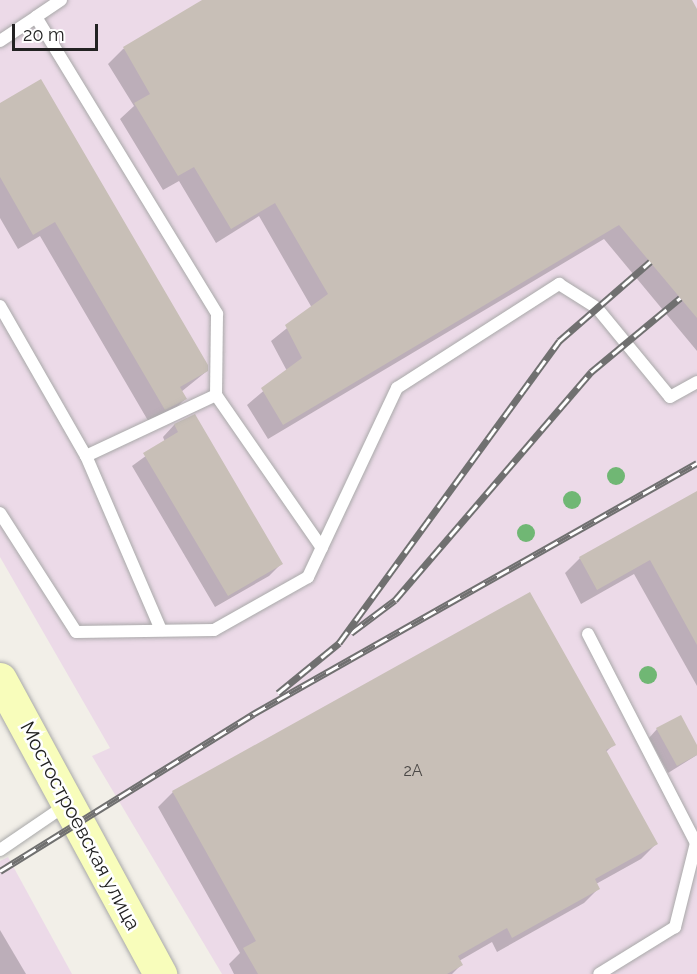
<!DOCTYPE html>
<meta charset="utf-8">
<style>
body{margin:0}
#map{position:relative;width:697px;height:974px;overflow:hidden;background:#f2efe8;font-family:Raleway,sans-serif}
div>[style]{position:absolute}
.industrial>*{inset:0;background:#ecdae8}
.shadow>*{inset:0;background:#0003}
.building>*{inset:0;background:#c8bfb7}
.roads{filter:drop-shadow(0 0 2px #a9a9a9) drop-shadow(0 0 2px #a9a9a9)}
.lane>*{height:12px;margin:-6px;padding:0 6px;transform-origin:6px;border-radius:6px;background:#fff}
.secondary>*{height:33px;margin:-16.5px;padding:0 16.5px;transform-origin:16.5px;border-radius:16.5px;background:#f8fdbb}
.rail>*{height:7px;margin-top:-3.5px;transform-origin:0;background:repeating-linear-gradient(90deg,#fff 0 14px,#707070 0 28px);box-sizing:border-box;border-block:2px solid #707070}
.trees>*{width:18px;height:18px;margin:-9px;border-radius:50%;background:#70b774}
span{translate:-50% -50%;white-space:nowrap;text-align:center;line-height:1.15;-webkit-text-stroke:5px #fff;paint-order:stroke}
.number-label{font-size:16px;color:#4c4947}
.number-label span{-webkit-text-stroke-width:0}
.street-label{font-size:20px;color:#222}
.scale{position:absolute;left:12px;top:24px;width:86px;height:27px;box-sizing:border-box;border:3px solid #222;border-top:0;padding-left:8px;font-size:18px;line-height:21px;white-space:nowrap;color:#222;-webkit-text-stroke:4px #fff;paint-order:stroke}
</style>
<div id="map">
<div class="industrial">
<div style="clip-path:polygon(0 0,697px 0,697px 974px,222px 974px,92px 756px,110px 748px,0 557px)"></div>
<div style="clip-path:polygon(8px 857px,72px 974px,0 974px,0 861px)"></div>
</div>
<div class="shadow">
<div style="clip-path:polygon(205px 0,690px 0,697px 12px,697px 351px,604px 239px,268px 439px,247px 405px,287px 371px,271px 341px,312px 308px,259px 216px,216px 243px,179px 181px,163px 190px,120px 119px,134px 106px,108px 64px,123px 49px)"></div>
<div style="clip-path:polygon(0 104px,207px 371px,181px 392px,185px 399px,170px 414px,150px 424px,40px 236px,18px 249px,0 218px)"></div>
<div style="clip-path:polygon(195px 416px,281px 564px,269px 576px,215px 607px,132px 466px,165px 442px,163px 437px,174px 425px)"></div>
<div style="clip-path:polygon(697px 492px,697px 686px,634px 574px,581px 604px,565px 573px,580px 558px)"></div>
<div style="clip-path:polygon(657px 729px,697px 748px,697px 755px,668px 773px,649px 738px)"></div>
<div style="clip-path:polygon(614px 744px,605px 753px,656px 844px,641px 859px,596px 884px,599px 888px,584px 903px,497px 952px,492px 942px,459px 961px,461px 965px,452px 974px,234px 974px,229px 964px,240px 953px,158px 807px,173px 792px)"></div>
<div style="clip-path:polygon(0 930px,26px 974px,0 974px)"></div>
</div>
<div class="building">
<div style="clip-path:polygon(202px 0,692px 0,697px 9px,697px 318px,619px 225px,283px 425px,261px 388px,302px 358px,285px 325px,328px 294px,275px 203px,231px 229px,194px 167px,178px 176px,134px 103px,150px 94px,123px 47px)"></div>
<div style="clip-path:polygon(41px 79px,208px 365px,208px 371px,180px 387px,187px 399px,165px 410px,55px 222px,33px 235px,0 177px,0 103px)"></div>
<div style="clip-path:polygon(195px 414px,283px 564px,228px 596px,143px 453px,178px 432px,174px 424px)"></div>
<div style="clip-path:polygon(697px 491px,697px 645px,650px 560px,597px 590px,579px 557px)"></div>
<div style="clip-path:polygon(530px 592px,616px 745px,606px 750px,658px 844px,595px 879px,600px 889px,512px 938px,507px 928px,458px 956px,463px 965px,447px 974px,258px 974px,243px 948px,256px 941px,172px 791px)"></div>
<div style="clip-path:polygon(681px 715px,697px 745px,697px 755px,677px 766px,656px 728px)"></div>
</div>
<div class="roads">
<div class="lane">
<div style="left:61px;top:0;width:30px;rotate:146deg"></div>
<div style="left:36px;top:17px;width:348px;rotate:58.6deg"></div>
<div style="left:217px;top:314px;width:81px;rotate:90.7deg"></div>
<div style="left:0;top:41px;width:43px;rotate:-33.7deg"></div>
<div style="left:0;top:306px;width:173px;rotate:60.2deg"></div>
<div style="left:0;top:513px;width:141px;rotate:57.4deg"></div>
<div style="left:76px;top:632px;width:138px;rotate:-0.8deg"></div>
<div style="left:214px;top:630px;width:108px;rotate:-29.4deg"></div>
<div style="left:308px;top:577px;width:209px;rotate:-64.8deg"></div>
<div style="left:397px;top:388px;width:193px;rotate:-32.7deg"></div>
<div style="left:559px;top:284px;width:45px;rotate:32.3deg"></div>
<div style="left:597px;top:308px;width:115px;rotate:50.6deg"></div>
<div style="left:670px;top:397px;width:31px;rotate:-29deg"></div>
<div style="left:161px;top:630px;width:189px;rotate:-113.3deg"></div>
<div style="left:86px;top:456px;width:144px;rotate:-25.1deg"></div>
<div style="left:216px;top:395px;width:186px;rotate:55.3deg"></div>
<div style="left:588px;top:634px;width:235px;rotate:62.7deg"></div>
<div style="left:696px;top:843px;width:87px;rotate:104deg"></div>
<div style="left:675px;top:927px;width:89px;rotate:148.3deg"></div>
<div style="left:0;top:850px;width:80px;rotate:-34.3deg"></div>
</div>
<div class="secondary">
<div style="left:0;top:679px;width:336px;rotate:61.5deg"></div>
</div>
</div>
<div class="rail">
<div style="left:351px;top:633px;width:55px;rotate:-36.9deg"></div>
<div style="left:395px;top:600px;width:301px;rotate:-49.3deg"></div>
<div style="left:591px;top:372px;width:116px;rotate:-39.7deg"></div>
<div style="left:278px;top:693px;width:79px;rotate:-39.3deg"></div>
<div style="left:339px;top:643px;width:374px;rotate:-53.9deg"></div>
<div style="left:559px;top:341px;width:121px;rotate:-41deg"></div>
<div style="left:0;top:871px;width:298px;rotate:-31.8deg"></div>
<div style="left:253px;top:714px;width:510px;rotate:-29.48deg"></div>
</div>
<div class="trees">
<div style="left:616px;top:476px"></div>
<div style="left:572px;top:500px"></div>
<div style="left:526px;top:533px"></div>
<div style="left:648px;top:675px"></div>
</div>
<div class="number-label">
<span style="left:413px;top:771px">2А</span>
</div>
<div class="street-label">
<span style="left:80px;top:826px;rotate:62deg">Мостостроевская улица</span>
</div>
<div class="scale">20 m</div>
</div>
